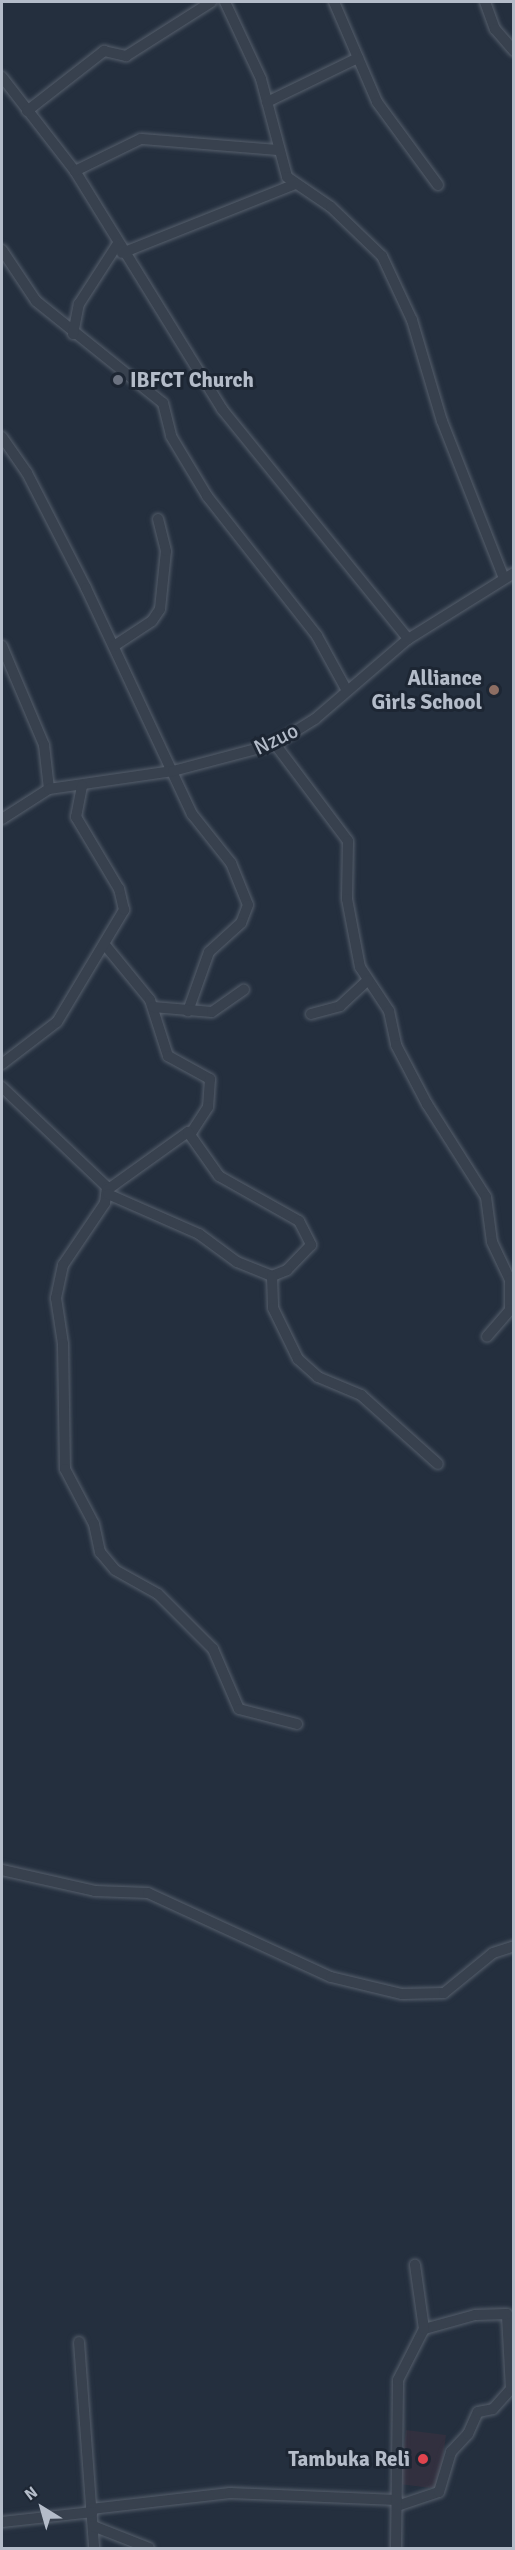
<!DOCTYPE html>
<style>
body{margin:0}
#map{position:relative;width:515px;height:2550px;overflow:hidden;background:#242f3e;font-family:Signika,sans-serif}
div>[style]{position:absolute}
.medical>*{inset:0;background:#32303f}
.roads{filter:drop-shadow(0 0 2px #565f6c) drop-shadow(0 0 2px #565f6c)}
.minor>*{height:10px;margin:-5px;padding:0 5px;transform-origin:5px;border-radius:5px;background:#38414e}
.dots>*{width:16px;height:16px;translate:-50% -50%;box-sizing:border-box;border:3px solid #1d2633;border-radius:50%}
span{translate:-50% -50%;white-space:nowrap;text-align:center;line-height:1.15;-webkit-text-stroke:6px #1d2633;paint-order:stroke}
.poi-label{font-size:21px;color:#b4bcc9;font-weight:700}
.left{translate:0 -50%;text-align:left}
.right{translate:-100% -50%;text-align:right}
.street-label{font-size:21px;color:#b4bcc9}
.frame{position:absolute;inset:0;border:3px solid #b4bcc9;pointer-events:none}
.north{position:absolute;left:12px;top:2478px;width:60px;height:60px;-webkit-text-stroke:4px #1d2633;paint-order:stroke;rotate:323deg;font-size:16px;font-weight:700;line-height:24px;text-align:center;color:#b4bcc9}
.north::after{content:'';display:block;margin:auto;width:21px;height:27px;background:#b4bcc9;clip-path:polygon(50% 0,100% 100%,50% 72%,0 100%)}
</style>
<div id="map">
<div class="medical">
<div style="clip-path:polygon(406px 2430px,446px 2435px,439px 2489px,399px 2484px)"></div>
</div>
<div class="roads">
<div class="minor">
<div style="left:225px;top:2px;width:85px;rotate:64.9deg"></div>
<div style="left:261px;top:79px;width:101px;rotate:75.1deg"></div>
<div style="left:287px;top:177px;width:53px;rotate:34.3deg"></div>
<div style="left:331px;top:207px;width:71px;rotate:43.9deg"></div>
<div style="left:382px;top:256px;width:71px;rotate:64.9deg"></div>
<div style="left:412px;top:320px;width:105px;rotate:73.5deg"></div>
<div style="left:442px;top:421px;width:167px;rotate:68.5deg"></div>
<div style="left:334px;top:2px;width:109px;rotate:66.7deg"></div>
<div style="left:377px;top:102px;width:103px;rotate:53.7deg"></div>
<div style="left:485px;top:2px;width:29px;rotate:70deg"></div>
<div style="left:495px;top:29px;width:29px;rotate:49deg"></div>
<div style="left:2px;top:77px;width:119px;rotate:52.2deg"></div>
<div style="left:75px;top:171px;width:280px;rotate:58.3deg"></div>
<div style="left:222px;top:409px;width:296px;rotate:51deg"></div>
<div style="left:267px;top:102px;width:101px;rotate:-25.8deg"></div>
<div style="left:27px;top:111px;width:98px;rotate:-37.9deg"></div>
<div style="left:104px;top:51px;width:23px;rotate:13deg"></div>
<div style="left:126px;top:56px;width:101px;rotate:-32.4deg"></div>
<div style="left:75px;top:171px;width:73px;rotate:-25.9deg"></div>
<div style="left:141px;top:139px;width:138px;rotate:4.6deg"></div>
<div style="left:2px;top:250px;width:61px;rotate:56.3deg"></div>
<div style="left:36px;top:301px;width:163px;rotate:38.8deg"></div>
<div style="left:163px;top:403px;width:34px;rotate:76deg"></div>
<div style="left:171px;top:436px;width:70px;rotate:59deg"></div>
<div style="left:207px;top:496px;width:178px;rotate:51.8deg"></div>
<div style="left:317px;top:636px;width:60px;rotate:61.3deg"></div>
<div style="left:122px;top:253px;width:184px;rotate:-21.7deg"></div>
<div style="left:73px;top:334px;width:31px;rotate:-79deg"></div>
<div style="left:79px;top:304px;width:70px;rotate:-57.2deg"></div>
<div style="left:2px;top:437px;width:44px;rotate:55.2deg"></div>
<div style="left:27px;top:473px;width:129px;rotate:62.8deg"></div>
<div style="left:86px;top:588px;width:250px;rotate:64.9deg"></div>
<div style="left:192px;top:814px;width:63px;rotate:51.5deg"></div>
<div style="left:231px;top:863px;width:45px;rotate:68deg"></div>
<div style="left:248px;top:905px;width:19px;rotate:111deg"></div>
<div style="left:241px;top:923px;width:43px;rotate:137.8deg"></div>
<div style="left:209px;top:952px;width:63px;rotate:109.6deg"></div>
<div style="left:2px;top:646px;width:108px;rotate:67deg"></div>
<div style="left:44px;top:745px;width:44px;rotate:83.5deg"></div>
<div style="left:114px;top:646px;width:45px;rotate:-33.3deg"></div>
<div style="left:152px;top:621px;width:14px;rotate:-56deg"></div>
<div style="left:160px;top:609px;width:58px;rotate:-84.1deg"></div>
<div style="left:166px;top:551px;width:33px;rotate:-104deg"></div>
<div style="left:275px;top:744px;width:121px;rotate:53deg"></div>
<div style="left:348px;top:841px;width:58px;rotate:91deg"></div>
<div style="left:347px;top:899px;width:69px;rotate:79.2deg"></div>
<div style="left:360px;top:967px;width:53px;rotate:56.6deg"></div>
<div style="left:389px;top:1011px;width:35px;rotate:78deg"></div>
<div style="left:396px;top:1045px;width:67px;rotate:62.3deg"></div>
<div style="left:427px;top:1104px;width:110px;rotate:57.6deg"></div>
<div style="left:486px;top:1197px;width:45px;rotate:82.4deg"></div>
<div style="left:492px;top:1242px;width:42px;rotate:64.7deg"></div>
<div style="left:510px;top:1280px;width:30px;rotate:90deg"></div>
<div style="left:510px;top:1310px;width:35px;rotate:131deg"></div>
<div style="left:2px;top:819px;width:56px;rotate:-32.6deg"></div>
<div style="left:49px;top:789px;width:125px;rotate:-8.3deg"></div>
<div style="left:173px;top:771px;width:106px;rotate:-14.8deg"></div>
<div style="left:275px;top:744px;width:47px;rotate:-32deg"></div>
<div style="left:315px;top:719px;width:123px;rotate:-40.7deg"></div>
<div style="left:408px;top:639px;width:125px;rotate:-31.9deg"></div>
<div style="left:105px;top:945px;width:71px;rotate:50.7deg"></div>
<div style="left:150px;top:1000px;width:59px;rotate:72.2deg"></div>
<div style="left:168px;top:1056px;width:48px;rotate:28.7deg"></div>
<div style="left:210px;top:1079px;width:28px;rotate:94deg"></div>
<div style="left:208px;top:1107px;width:31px;rotate:123deg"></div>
<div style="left:153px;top:1007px;width:59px;rotate:4.8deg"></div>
<div style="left:212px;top:1012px;width:39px;rotate:-35deg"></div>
<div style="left:311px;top:1014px;width:30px;rotate:-15deg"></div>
<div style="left:340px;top:1006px;width:38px;rotate:-43deg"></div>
<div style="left:2px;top:1064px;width:69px;rotate:-37.4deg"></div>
<div style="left:57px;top:1022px;width:131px;rotate:-59.1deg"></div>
<div style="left:124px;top:910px;width:22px;rotate:-103deg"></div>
<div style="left:119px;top:889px;width:84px;rotate:-120.8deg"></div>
<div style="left:76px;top:817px;width:32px;rotate:-79deg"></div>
<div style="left:2px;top:1087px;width:145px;rotate:43.6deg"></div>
<div style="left:107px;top:1187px;width:16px;rotate:97deg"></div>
<div style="left:105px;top:1203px;width:75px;rotate:124.1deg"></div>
<div style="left:63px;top:1265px;width:34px;rotate:102deg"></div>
<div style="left:56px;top:1298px;width:47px;rotate:81.3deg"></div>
<div style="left:63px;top:1344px;width:125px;rotate:89.1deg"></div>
<div style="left:65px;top:1469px;width:62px;rotate:62.2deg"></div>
<div style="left:94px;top:1524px;width:29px;rotate:78deg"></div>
<div style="left:100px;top:1552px;width:23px;rotate:50deg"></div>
<div style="left:115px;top:1570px;width:49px;rotate:29.2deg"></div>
<div style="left:158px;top:1594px;width:78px;rotate:45deg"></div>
<div style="left:213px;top:1649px;width:65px;rotate:66.6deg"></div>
<div style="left:239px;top:1709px;width:60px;rotate:14.5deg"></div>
<div style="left:107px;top:1190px;width:100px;rotate:-35.6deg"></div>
<div style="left:188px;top:1132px;width:54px;rotate:54.8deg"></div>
<div style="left:219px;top:1176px;width:92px;rotate:29.4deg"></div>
<div style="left:299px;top:1221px;width:27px;rotate:63deg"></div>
<div style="left:311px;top:1245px;width:35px;rotate:134deg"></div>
<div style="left:287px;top:1270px;width:16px;rotate:158deg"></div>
<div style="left:272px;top:1276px;width:38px;rotate:-158deg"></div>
<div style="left:237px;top:1262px;width:47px;rotate:-143.6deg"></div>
<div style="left:199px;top:1234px;width:99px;rotate:-156.3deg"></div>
<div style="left:272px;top:1276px;width:32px;rotate:88deg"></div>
<div style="left:273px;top:1308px;width:57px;rotate:63.9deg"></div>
<div style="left:298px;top:1359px;width:27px;rotate:42deg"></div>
<div style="left:318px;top:1377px;width:47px;rotate:22.7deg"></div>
<div style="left:361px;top:1395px;width:103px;rotate:41.9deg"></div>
<div style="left:2px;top:1870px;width:95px;rotate:12.7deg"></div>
<div style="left:95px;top:1891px;width:53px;rotate:2.2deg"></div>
<div style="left:148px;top:1893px;width:201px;rotate:24.7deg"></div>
<div style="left:331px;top:1977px;width:73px;rotate:13.5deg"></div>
<div style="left:402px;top:1994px;width:42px;rotate:-1.4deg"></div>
<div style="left:444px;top:1993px;width:63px;rotate:-39.2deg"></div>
<div style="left:493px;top:1953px;width:22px;rotate:-18deg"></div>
<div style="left:79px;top:2342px;width:207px;rotate:85.8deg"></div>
<div style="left:397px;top:2506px;width:44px;rotate:-18.4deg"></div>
<div style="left:439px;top:2492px;width:42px;rotate:-73.3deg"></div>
<div style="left:451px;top:2452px;width:25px;rotate:-47deg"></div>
<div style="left:468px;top:2434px;width:24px;rotate:-66deg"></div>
<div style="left:478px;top:2412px;width:15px;rotate:-11deg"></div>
<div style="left:493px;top:2409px;width:27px;rotate:-48deg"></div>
<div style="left:511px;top:2389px;width:75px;rotate:-93.1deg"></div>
<div style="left:507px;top:2314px;width:32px;rotate:178deg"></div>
<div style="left:475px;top:2315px;width:53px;rotate:164.6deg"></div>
<div style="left:91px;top:2509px;width:140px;rotate:-6.6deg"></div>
<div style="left:230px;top:2493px;width:167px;rotate:2.4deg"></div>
<div style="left:2px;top:2522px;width:91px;rotate:-6.3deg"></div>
<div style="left:93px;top:2526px;width:60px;rotate:21.4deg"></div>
<div style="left:396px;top:2548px;width:168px;rotate:-89.3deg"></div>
<div style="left:398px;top:2380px;width:57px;rotate:-63deg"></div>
<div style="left:424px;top:2329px;width:65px;rotate:-98deg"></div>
</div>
</div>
<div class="dots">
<div style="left:118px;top:380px;background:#6b7280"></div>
<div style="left:494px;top:690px;background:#8d6e63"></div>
<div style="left:423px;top:2459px;background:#e0444e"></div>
</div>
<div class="poi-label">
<span class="left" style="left:130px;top:380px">IBFCT Church</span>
<span class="right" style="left:482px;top:690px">Alliance<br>Girls School</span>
<span class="right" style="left:410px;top:2459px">Tambuka Reli</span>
</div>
<div class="street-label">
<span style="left:276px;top:739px;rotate:-26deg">Nzuo</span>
</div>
<div class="frame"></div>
<div class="north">N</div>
</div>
